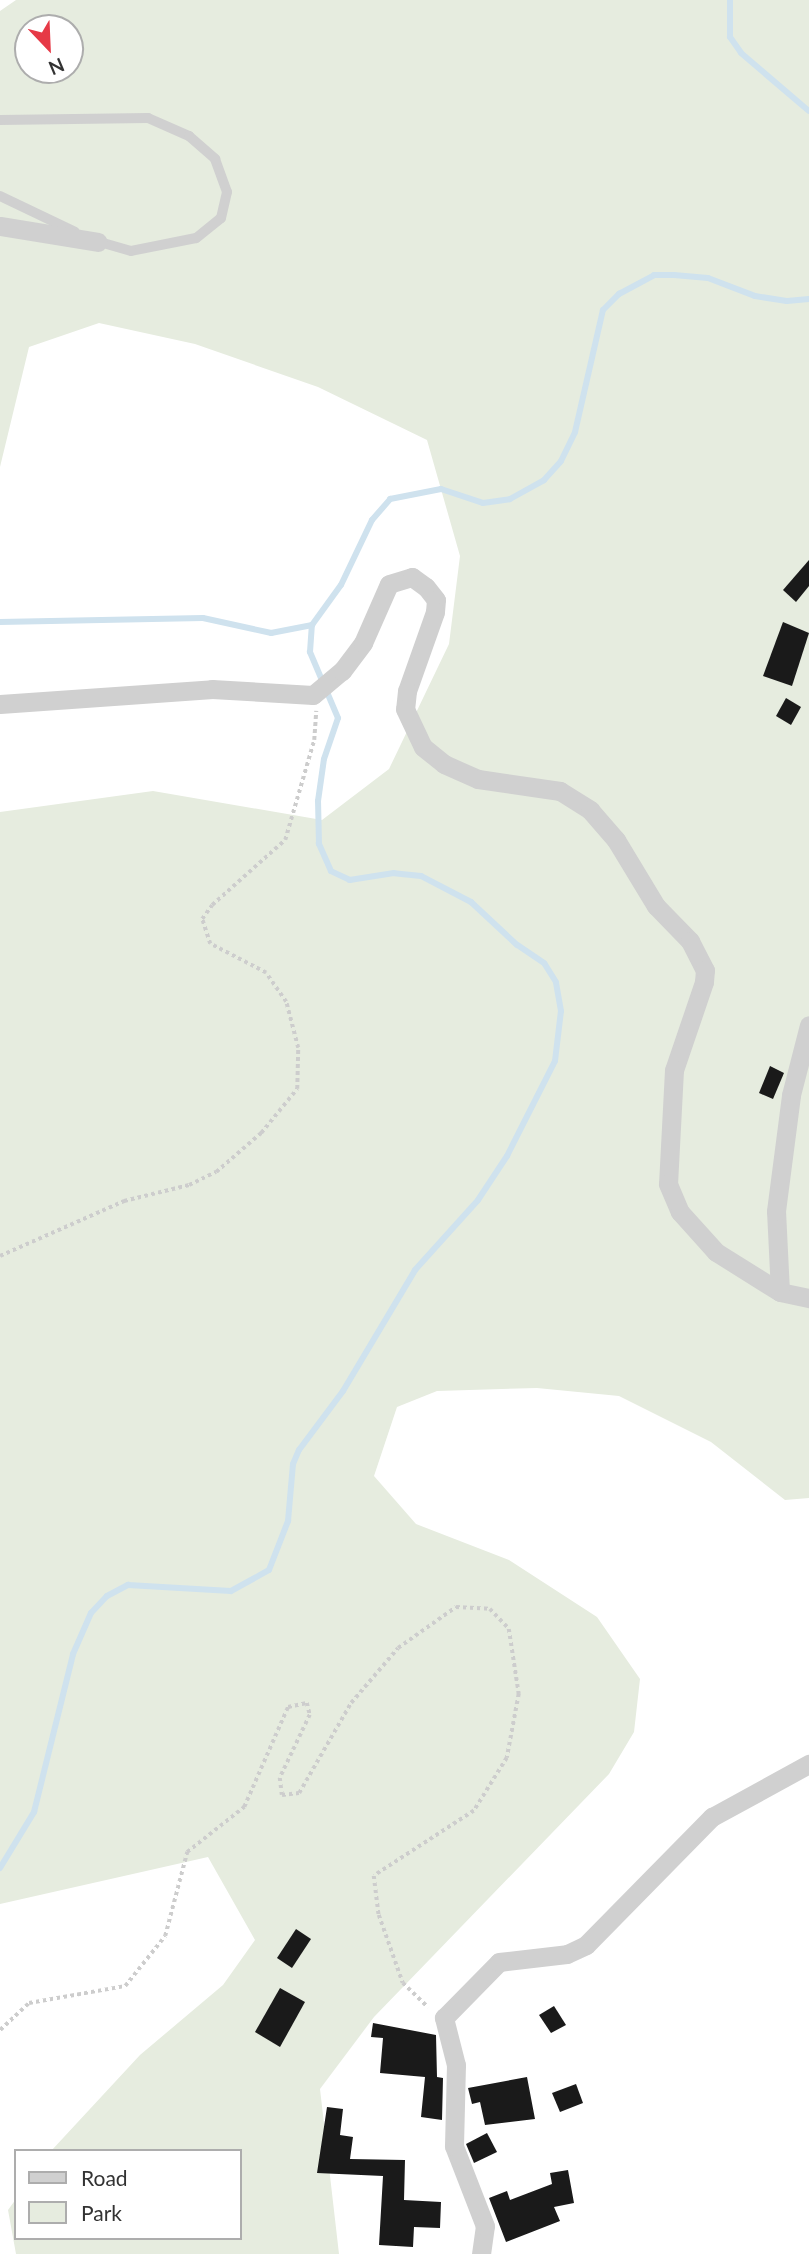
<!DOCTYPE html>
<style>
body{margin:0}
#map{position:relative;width:809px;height:2254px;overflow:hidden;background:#fff;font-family:Lato,sans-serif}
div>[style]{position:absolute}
.green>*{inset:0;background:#e6ecdf}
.stream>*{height:6px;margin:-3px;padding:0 3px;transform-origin:3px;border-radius:3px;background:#cfe2ee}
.building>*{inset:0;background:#1a1a1a}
.path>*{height:3.5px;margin-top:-1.75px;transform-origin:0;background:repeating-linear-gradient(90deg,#cdcdcd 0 3.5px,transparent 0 7px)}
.service>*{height:10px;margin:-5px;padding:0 5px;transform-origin:5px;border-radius:5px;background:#d0d0d0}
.minor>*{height:19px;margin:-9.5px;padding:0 9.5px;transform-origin:9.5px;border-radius:9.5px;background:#d0d0d0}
span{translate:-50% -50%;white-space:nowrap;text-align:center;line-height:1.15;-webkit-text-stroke:7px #fff;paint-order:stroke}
.legend{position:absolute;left:14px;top:2149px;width:228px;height:91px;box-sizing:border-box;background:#fff;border:2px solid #adadad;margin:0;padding:9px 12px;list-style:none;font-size:21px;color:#333}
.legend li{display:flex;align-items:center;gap:14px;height:35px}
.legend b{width:35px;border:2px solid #adadad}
.north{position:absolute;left:14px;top:14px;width:70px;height:70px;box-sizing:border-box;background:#fff;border:2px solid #adadad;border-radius:50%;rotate:157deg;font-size:19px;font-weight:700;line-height:28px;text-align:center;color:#333}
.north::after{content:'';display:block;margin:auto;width:24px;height:32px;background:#e63946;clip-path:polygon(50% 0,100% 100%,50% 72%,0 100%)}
</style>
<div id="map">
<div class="green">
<div style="clip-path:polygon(evenodd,16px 0,809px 0,809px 1498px,785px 1500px,711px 1442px,619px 1396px,537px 1388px,437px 1391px,397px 1407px,374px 1476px,416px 1524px,509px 1560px,597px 1617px,640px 1679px,634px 1732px,609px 1774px,374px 2017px,320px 2089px,339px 2254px,16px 2254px,8px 2210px,16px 2199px,16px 2238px,240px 2238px,240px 2151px,51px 2151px,140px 2055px,223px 1985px,255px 1940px,208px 1857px,0 1904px,0 812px,153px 791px,322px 820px,389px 769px,449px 644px,460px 556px,427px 440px,318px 387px,195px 344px,99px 323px,29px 347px,0 467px,0 11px,16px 0,28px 28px,70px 28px,70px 70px,28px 70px,28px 28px)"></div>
</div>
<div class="stream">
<div style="left:730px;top:0;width:37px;rotate:90deg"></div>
<div style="left:730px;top:37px;width:19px;rotate:55deg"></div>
<div style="left:741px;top:53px;width:89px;rotate:40.5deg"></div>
<div style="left:0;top:622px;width:203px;rotate:-1.1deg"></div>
<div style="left:203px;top:618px;width:70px;rotate:12.4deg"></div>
<div style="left:271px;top:633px;width:42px;rotate:-11deg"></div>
<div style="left:0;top:1868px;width:66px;rotate:-58.7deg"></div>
<div style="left:34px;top:1812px;width:163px;rotate:-76.1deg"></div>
<div style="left:73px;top:1654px;width:45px;rotate:-66.3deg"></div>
<div style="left:91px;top:1613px;width:23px;rotate:-47deg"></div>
<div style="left:107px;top:1596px;width:24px;rotate:-28deg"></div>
<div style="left:128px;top:1585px;width:103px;rotate:3.3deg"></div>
<div style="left:231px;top:1591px;width:43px;rotate:-28.9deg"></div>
<div style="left:269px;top:1570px;width:53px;rotate:-68.8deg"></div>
<div style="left:288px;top:1521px;width:57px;rotate:-85deg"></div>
<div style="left:293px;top:1464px;width:15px;rotate:-67deg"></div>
<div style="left:299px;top:1450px;width:74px;rotate:-53.3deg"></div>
<div style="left:343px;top:1391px;width:141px;rotate:-59.2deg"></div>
<div style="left:415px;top:1270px;width:94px;rotate:-48deg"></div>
<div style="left:478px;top:1200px;width:53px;rotate:-56.6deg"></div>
<div style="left:507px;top:1156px;width:106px;rotate:-63.2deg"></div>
<div style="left:555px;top:1061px;width:50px;rotate:-83.2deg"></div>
<div style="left:561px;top:1011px;width:29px;rotate:-100deg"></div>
<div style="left:556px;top:982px;width:22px;rotate:-122deg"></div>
<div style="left:544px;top:963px;width:32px;rotate:-146deg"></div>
<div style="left:517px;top:945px;width:63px;rotate:-136.9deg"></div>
<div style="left:471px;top:902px;width:56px;rotate:-152.5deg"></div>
<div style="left:421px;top:876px;width:27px;rotate:-174deg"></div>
<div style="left:394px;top:873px;width:45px;rotate:171deg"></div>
<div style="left:350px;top:880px;width:21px;rotate:-155deg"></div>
<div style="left:331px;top:871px;width:30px;rotate:-114deg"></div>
<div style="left:319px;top:844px;width:43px;rotate:-91.3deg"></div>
<div style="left:318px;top:801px;width:42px;rotate:-81.9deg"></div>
<div style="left:324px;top:759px;width:43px;rotate:-71.1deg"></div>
<div style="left:338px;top:718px;width:72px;rotate:-113deg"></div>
<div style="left:310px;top:652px;width:27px;rotate:-86deg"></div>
<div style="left:312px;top:625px;width:49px;rotate:-54.1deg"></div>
<div style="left:341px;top:585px;width:72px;rotate:-64.5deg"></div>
<div style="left:372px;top:520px;width:28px;rotate:-49deg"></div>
<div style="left:390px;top:499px;width:52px;rotate:-11.1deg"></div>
<div style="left:441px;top:489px;width:44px;rotate:18.4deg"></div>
<div style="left:483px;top:503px;width:27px;rotate:-8deg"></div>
<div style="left:510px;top:499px;width:39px;rotate:-29deg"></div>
<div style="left:544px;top:480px;width:25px;rotate:-48deg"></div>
<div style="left:561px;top:461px;width:32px;rotate:-64deg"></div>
<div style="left:575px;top:432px;width:125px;rotate:-77.1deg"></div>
<div style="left:603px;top:310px;width:23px;rotate:-45deg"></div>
<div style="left:619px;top:294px;width:40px;rotate:-28deg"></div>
<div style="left:654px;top:275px;width:20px"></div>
<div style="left:674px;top:275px;width:34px;rotate:5deg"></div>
<div style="left:708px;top:278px;width:50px;rotate:21deg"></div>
<div style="left:755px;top:296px;width:32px;rotate:9deg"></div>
<div style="left:787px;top:301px;width:22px;rotate:-5deg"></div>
</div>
<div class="building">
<div style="clip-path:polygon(809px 560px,809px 586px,796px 602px,783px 590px)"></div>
<div style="clip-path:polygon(783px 622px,809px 633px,792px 686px,763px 676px)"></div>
<div style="clip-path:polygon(786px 698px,801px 707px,791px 725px,776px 716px)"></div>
<div style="clip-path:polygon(770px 1066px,784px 1073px,773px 1099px,759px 1093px)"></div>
<div style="clip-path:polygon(296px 1929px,311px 1939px,292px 1968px,277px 1958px)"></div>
<div style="clip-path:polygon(280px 1988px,305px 2002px,280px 2047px,255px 2032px)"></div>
<div style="clip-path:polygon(554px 2006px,566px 2025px,551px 2033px,539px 2015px)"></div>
<div style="clip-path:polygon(373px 2023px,436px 2035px,437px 2077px,443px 2078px,442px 2120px,421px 2117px,425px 2077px,380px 2073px,383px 2038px,371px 2037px)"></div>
<div style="clip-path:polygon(527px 2077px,535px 2119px,485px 2125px,480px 2102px,472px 2104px,468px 2088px)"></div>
<div style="clip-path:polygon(576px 2084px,583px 2103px,560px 2112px,552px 2093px)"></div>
<div style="clip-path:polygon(327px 2107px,343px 2109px,340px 2135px,353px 2137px,350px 2159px,405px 2160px,404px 2200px,441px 2202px,440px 2228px,414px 2227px,413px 2247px,379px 2245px,383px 2176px,317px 2173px)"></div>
<div style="clip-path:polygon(487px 2133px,497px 2152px,474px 2163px,466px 2144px)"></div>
<div style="clip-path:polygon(568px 2170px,574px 2203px,554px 2207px,560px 2221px,506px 2242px,489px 2198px,507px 2191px,510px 2200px,552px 2184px,550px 2173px)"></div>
</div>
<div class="path">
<div style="left:0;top:1256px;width:136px;rotate:-23.9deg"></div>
<div style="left:124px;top:1201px;width:67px;rotate:-13.8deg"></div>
<div style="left:189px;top:1185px;width:30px;rotate:-26deg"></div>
<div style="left:216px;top:1172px;width:60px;rotate:-40.9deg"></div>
<div style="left:261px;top:1133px;width:57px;rotate:-50.7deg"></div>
<div style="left:297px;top:1089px;width:41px;rotate:-88.6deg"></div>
<div style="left:298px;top:1048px;width:48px;rotate:-104.6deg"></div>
<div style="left:286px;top:1002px;width:35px;rotate:-125deg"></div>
<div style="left:266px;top:973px;width:63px;rotate:-152.6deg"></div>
<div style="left:210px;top:944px;width:26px;rotate:-108deg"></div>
<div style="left:202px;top:919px;width:17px;rotate:-54deg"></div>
<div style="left:212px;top:905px;width:98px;rotate:-41.7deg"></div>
<div style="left:285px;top:840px;width:104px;rotate:-73.8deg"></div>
<div style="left:314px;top:740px;width:29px;rotate:-86deg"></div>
<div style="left:0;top:2030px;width:40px;rotate:-43deg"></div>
<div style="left:29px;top:2003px;width:97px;rotate:-10deg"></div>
<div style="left:125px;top:1986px;width:64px;rotate:-51.3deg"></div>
<div style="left:165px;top:1936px;width:87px;rotate:-75.3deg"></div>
<div style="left:187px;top:1852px;width:73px;rotate:-38.3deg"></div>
<div style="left:244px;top:1807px;width:109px;rotate:-66.3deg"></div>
<div style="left:288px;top:1707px;width:19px;rotate:-12deg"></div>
<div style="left:307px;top:1703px;width:12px;rotate:76deg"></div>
<div style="left:310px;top:1715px;width:70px;rotate:115.5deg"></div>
<div style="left:280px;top:1778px;width:17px;rotate:83deg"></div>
<div style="left:282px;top:1795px;width:17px;rotate:-7deg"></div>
<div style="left:299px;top:1793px;width:104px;rotate:-60deg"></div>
<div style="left:351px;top:1703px;width:72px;rotate:-49.5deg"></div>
<div style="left:398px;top:1648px;width:71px;rotate:-35.3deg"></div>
<div style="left:456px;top:1607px;width:34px;rotate:3deg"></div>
<div style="left:490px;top:1609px;width:28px;rotate:46deg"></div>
<div style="left:509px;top:1629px;width:66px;rotate:81.3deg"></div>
<div style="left:519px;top:1694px;width:65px;rotate:100.6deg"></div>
<div style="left:507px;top:1758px;width:62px;rotate:121.9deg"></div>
<div style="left:474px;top:1811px;width:119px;rotate:147deg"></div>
<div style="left:374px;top:1876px;width:39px;rotate:83deg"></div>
<div style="left:379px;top:1915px;width:72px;rotate:70.6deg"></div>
<div style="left:403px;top:1983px;width:35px;rotate:44deg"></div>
</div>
<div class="service">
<div style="left:0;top:120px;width:148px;rotate:-0.8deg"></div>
<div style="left:148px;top:118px;width:45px;rotate:23.7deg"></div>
<div style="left:189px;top:136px;width:35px;rotate:41deg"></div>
<div style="left:215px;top:159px;width:35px;rotate:70deg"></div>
<div style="left:227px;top:192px;width:27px;rotate:103deg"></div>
<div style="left:221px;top:218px;width:32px;rotate:141deg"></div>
<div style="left:196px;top:238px;width:66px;rotate:168.7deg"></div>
<div style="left:131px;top:251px;width:37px;rotate:-164deg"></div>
<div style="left:0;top:196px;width:83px;rotate:25.6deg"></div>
</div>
<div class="minor">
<div style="left:0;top:226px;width:99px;rotate:9.3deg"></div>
<div style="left:0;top:704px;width:213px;rotate:-4deg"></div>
<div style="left:212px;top:689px;width:101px;rotate:3.4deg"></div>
<div style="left:313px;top:695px;width:38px;rotate:-40deg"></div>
<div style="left:342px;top:671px;width:35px;rotate:-53deg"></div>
<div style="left:363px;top:643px;width:64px;rotate:-66.2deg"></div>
<div style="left:389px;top:584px;width:24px;rotate:-17deg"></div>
<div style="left:412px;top:577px;width:17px;rotate:36deg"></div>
<div style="left:426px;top:587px;width:16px;rotate:52deg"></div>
<div style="left:436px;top:600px;width:12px;rotate:95deg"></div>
<div style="left:435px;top:612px;width:84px;rotate:109.5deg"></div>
<div style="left:407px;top:691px;width:18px;rotate:96deg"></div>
<div style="left:405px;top:709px;width:42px;rotate:64.7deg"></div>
<div style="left:423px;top:747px;width:27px;rotate:39deg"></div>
<div style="left:444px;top:764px;width:37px;rotate:24deg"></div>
<div style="left:478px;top:779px;width:83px;rotate:8.3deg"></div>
<div style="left:560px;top:791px;width:36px;rotate:32deg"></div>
<div style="left:590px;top:810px;width:40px;rotate:49deg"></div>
<div style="left:616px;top:840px;width:77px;rotate:58.8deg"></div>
<div style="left:656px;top:906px;width:49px;rotate:45.8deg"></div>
<div style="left:690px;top:941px;width:33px;rotate:63deg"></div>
<div style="left:705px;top:970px;width:12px;rotate:95deg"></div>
<div style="left:704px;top:982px;width:93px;rotate:108.8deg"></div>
<div style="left:674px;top:1070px;width:114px;rotate:93deg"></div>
<div style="left:668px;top:1184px;width:30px;rotate:67deg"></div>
<div style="left:680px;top:1212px;width:54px;rotate:48deg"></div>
<div style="left:716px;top:1252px;width:75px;rotate:32deg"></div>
<div style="left:780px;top:1292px;width:30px;rotate:12deg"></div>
<div style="left:780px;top:1292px;width:81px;rotate:-92.8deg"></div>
<div style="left:776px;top:1211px;width:117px;rotate:-82.6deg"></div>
<div style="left:791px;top:1095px;width:72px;rotate:-75.6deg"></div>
<div style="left:481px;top:2254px;width:28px;rotate:-82deg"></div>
<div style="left:485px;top:2226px;width:86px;rotate:-111.2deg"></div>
<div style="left:454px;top:2146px;width:81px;rotate:-88.6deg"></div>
<div style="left:456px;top:2065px;width:49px;rotate:-104.3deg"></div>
<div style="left:444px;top:2018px;width:78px;rotate:-45.5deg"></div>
<div style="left:499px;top:1962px;width:68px;rotate:-6.7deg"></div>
<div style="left:567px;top:1954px;width:21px;rotate:-25deg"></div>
<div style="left:586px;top:1945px;width:180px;rotate:-45.5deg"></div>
<div style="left:712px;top:1817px;width:111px;rotate:-28.7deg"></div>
</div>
<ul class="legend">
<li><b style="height:9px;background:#d0d0d0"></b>Road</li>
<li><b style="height:19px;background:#e6ecdf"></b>Park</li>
</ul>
<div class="north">N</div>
</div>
